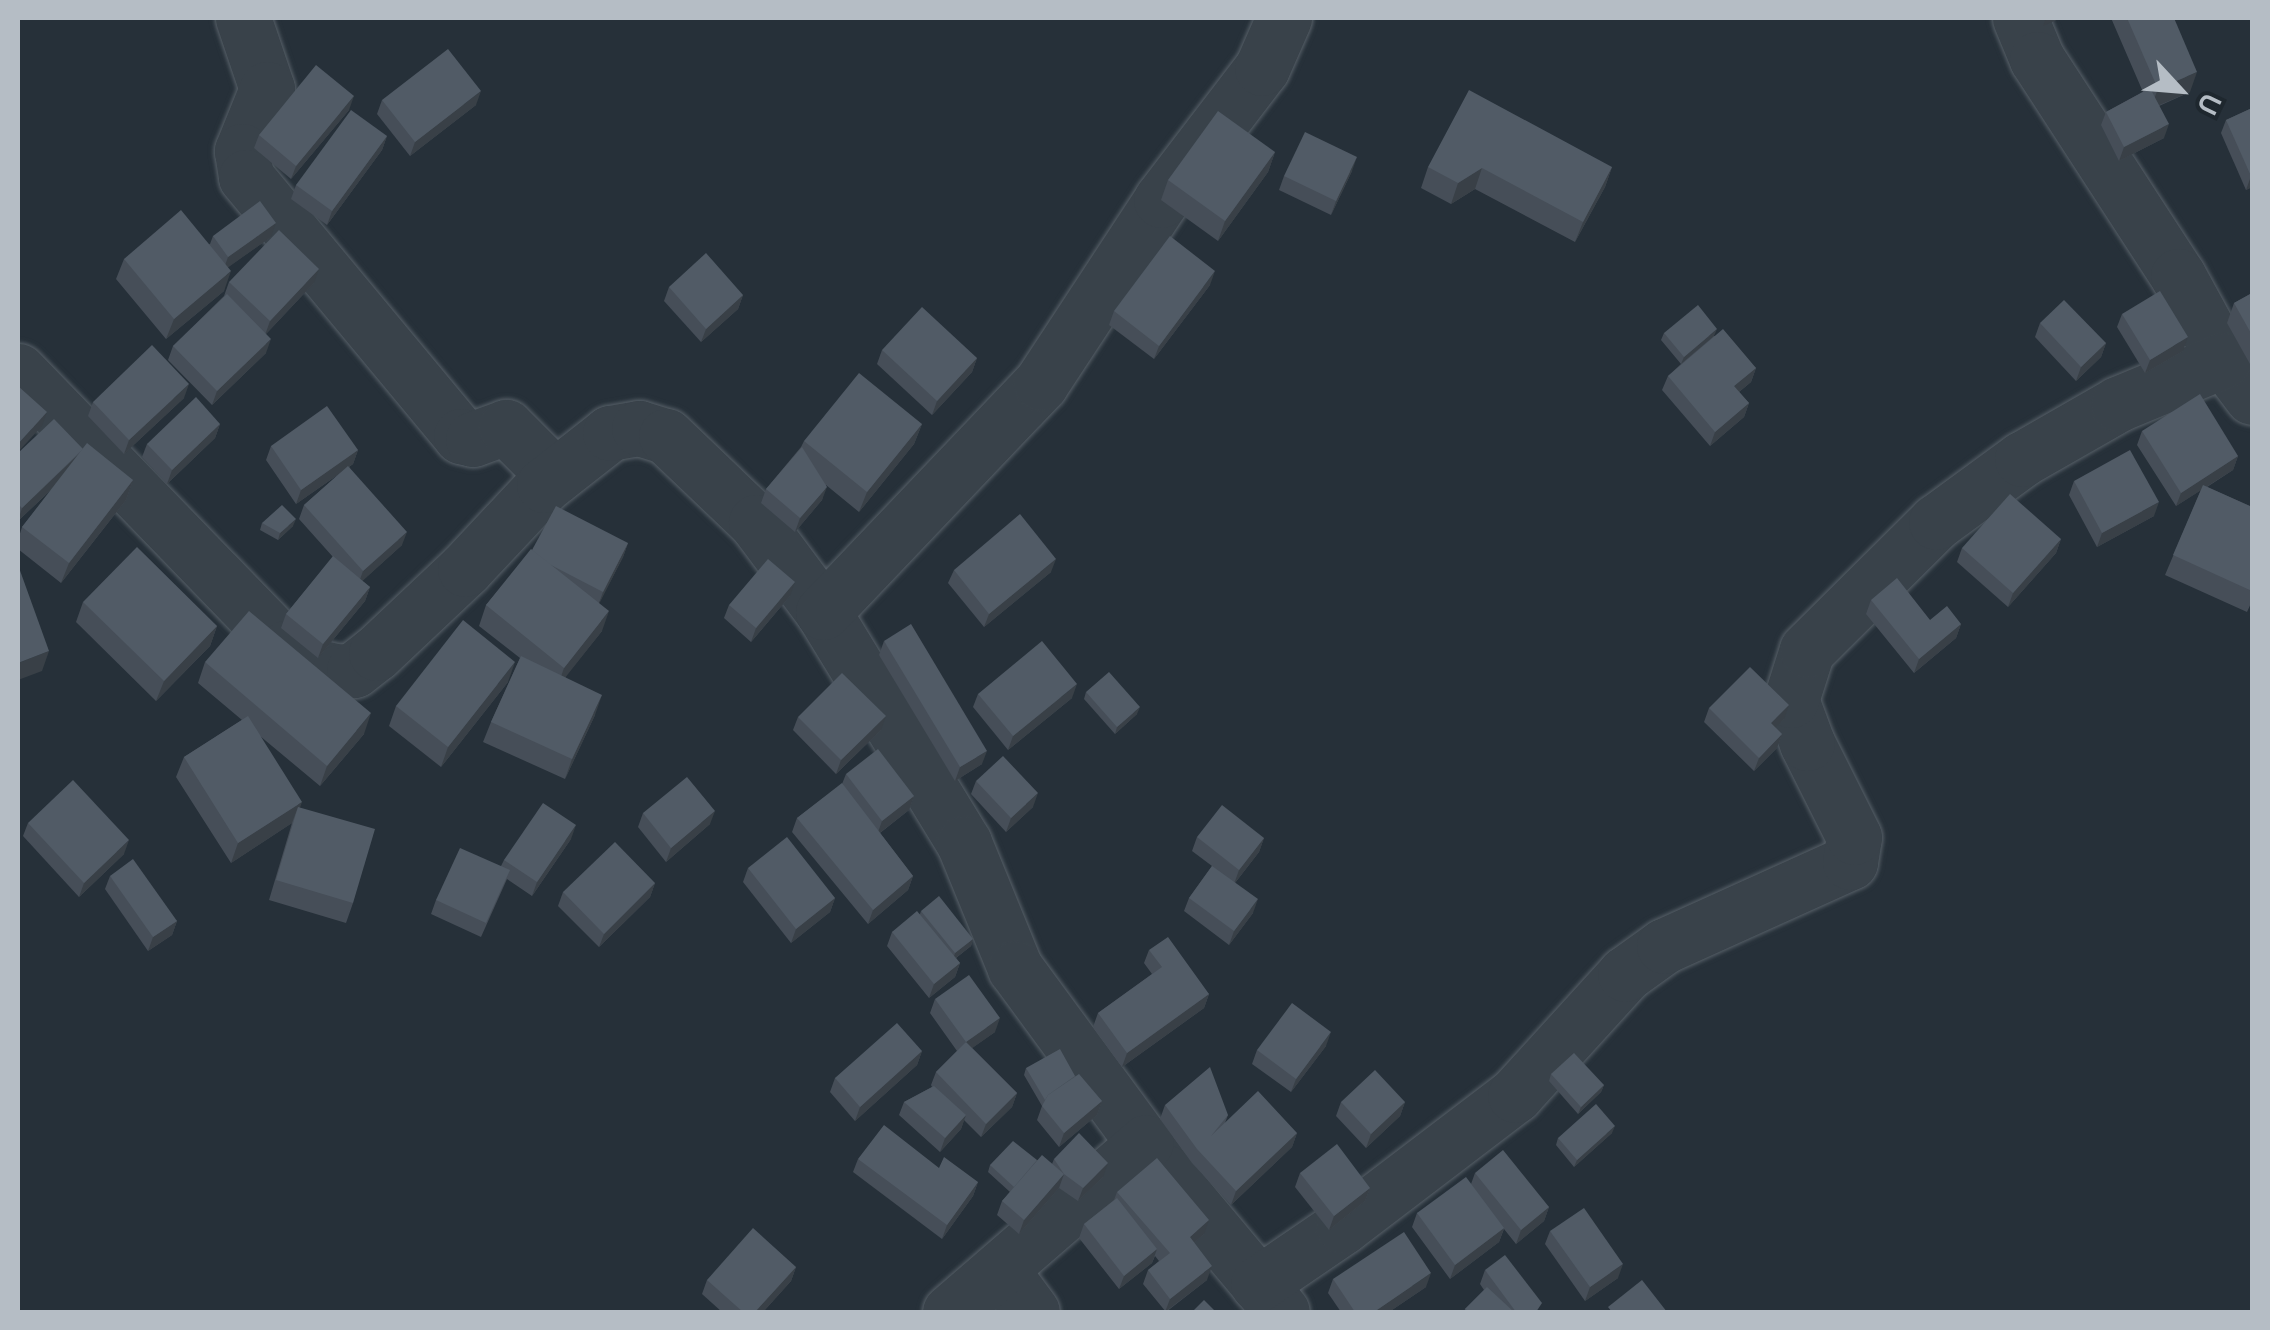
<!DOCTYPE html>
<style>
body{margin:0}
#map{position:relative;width:2270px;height:1330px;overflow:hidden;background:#263039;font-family:Overpass,sans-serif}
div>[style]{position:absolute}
.roads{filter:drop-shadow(0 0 2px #576068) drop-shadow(0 0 2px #576068)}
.minor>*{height:55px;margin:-27.5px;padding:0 27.5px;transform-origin:27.5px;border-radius:27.5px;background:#39424a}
.wall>*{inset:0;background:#464e58}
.shaded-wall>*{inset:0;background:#394047}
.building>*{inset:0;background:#515b66}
span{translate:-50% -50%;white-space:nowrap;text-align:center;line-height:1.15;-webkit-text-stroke:8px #1e272e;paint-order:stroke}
.frame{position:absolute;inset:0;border:20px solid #b5bdc5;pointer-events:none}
.north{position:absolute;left:2130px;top:40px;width:100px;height:100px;-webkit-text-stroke:8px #1e272e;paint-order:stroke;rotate:116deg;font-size:28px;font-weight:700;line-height:40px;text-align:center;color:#b5bdc5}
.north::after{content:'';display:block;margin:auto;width:35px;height:45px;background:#b5bdc5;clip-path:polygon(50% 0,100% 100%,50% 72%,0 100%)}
</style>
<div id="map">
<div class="roads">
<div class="minor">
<div style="left:243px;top:18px;width:75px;rotate:71.3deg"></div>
<div style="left:267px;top:89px;width:67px;rotate:112deg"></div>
<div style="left:242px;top:151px;width:26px;rotate:81deg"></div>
<div style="left:246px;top:177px;width:337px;rotate:50.3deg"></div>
<div style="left:461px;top:436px;width:12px;rotate:14deg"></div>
<div style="left:473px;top:439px;width:35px;rotate:-20deg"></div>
<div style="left:506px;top:427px;width:69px;rotate:45deg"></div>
<div style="left:2020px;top:18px;width:44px;rotate:67.5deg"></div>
<div style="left:2037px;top:59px;width:259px;rotate:57deg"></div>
<div style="left:2178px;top:276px;width:96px;rotate:61.3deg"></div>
<div style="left:2224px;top:360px;width:46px;rotate:52.9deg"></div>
<div style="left:18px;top:371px;width:385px;rotate:45.9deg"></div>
<div style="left:286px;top:648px;width:37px;rotate:31deg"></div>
<div style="left:318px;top:667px;width:22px;rotate:13deg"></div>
<div style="left:339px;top:672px;width:15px;rotate:-8deg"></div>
<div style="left:354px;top:670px;width:28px;rotate:-38deg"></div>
<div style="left:376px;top:653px;width:122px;rotate:-43.3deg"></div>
<div style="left:465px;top:569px;width:115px;rotate:-46.8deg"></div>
<div style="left:544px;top:485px;width:84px;rotate:-38.2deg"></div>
<div style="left:610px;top:433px;width:29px;rotate:-10deg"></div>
<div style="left:639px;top:428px;width:28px;rotate:17deg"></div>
<div style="left:666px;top:436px;width:124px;rotate:43.7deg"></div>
<div style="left:756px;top:522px;width:112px;rotate:53.3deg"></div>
<div style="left:823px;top:612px;width:271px;rotate:58.6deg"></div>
<div style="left:964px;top:843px;width:135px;rotate:67.8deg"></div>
<div style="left:1015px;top:968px;width:253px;rotate:53.7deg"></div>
<div style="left:1165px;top:1172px;width:182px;rotate:50.1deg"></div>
<div style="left:823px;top:612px;width:316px;rotate:-46.4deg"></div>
<div style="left:1041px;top:383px;width:219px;rotate:-56.7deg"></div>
<div style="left:1161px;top:200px;width:166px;rotate:-52.6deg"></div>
<div style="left:1262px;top:68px;width:55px;rotate:-66.3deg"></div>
<div style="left:1001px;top:1270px;width:52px;rotate:53.6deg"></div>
<div style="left:1258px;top:1284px;width:103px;rotate:-34.3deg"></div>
<div style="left:1343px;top:1226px;width:216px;rotate:-37.3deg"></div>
<div style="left:1515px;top:1095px;width:164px;rotate:-47.7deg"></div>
<div style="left:1625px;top:974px;width:48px;rotate:-35.7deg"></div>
<div style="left:1664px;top:946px;width:204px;rotate:-24.3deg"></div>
<div style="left:1850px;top:862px;width:25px;rotate:-81deg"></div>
<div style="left:1854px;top:837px;width:105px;rotate:-116.6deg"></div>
<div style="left:1807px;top:743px;width:46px;rotate:-110.4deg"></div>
<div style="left:1791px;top:700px;width:52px;rotate:-72.3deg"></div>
<div style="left:1807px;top:650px;width:182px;rotate:-44.8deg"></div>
<div style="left:1936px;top:522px;width:107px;rotate:-36.2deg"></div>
<div style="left:2022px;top:459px;width:111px;rotate:-29.8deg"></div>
<div style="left:2118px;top:404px;width:115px;rotate:-22.5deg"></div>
<div style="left:950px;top:1312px;width:259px;rotate:-40.9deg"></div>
</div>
</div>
<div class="wall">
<div style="clip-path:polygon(2111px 18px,2174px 18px,2190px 92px,2159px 106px,2164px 138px,2119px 161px,2101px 125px,2106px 112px,2143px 92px)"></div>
<div style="clip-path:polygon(382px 100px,476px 105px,410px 156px,377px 114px)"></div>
<div style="clip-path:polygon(2252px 108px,2252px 187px,2246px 190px,2221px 133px,2226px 120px)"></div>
<div style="clip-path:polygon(349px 110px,291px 179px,254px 148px,259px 135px)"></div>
<div style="clip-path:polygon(387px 136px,382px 150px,327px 225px,291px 199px,296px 185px)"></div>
<div style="clip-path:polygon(1275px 152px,1268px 172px,1218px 241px,1161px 200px,1168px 180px)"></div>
<div style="clip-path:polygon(1428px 167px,1612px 167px,1605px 187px,1575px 242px,1475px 189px,1451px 204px,1421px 188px)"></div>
<div style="clip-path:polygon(1352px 171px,1331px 215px,1279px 190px,1284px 176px)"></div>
<div style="clip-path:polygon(213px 236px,271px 237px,228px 267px,224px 291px,166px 339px,116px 279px,124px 259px,210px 244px)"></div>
<div style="clip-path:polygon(229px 282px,314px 283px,266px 334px,266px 353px,212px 405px,168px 360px,173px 346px,224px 296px)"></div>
<div style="clip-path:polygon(1210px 285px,1154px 359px,1109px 325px,1114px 311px)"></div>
<div style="clip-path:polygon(669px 287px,743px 295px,738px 309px,701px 342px,664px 301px)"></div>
<div style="clip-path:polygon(2252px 293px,2252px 363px,2250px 364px,2227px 323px,2234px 303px)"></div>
<div style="clip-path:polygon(2122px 314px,2183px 351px,2145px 373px,2117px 327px)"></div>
<div style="clip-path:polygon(2040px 323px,2106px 343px,2101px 357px,2076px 381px,2035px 337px)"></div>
<div style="clip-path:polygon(1664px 333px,1715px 336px,1756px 368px,1751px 382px,1739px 392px,1749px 403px,1744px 417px,1710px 446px,1662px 390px,1668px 376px,1681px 364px,1661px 340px)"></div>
<div style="clip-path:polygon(882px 350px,977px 358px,972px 372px,932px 415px,877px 364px)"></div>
<div style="clip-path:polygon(184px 398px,124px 454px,88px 416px,93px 402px)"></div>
<div style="clip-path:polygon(220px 424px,215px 438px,167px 484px,142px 457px,147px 444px)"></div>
<div style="clip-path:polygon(922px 424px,914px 444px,859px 512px,826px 485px,822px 500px,795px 532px,761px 503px,766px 489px,801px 447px,804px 441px)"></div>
<div style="clip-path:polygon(2142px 431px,2238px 456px,2233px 470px,2207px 487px,2252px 507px,2252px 601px,2247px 612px,2165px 575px,2201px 490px,2176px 506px,2137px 445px)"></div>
<div style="clip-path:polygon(271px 446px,358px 450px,353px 464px,349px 467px,402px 545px,362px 581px,370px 587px,365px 601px,318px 658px,281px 628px,286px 614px,333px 557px,299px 519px,304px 505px,339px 474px,296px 504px,266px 460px)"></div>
<div style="clip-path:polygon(83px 449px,133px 480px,126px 500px,61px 583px,18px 549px,18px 540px,22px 527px,53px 488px,18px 521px,18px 453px)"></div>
<div style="clip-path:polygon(2074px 481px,2154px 516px,2097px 547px,2069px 495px)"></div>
<div style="clip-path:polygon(262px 523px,293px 526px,278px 540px,260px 530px)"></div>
<div style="clip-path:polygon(2061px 539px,2056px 553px,2008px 607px,1957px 562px,1962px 548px)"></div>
<div style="clip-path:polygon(628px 543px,623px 557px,599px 603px,602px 631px,565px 677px,595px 715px,565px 779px,483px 742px,491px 722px,520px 658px,479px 626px,486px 605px,532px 550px)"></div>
<div style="clip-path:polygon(954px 570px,1051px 572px,984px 627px,948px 583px)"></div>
<div style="clip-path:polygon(790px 596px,751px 642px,724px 618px,729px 605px)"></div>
<div style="clip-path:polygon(1871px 600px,1930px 620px,1961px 624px,1956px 638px,1914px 673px,1866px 614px)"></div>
<div style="clip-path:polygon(83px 602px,217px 626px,210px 646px,156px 701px,76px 622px)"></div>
<div style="clip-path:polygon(884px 641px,982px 764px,955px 781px,879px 655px)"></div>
<div style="clip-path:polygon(205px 662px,364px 734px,320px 786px,260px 736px,353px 903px,346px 923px,269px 900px,292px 823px,231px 863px,176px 777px,184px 757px,242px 720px,198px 683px)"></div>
<div style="clip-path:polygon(508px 682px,441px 767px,389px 726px,396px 706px)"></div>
<div style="clip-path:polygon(1086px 692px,1137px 714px,1115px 734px,1084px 699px)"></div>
<div style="clip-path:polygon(978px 694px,1072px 698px,1008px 750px,973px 707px)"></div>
<div style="clip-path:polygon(1709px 708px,1784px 719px,1775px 727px,1782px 734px,1777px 748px,1754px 771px,1704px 722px)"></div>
<div style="clip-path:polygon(798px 717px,881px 730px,836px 774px,793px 730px)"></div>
<div style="clip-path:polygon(846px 774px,914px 796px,909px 810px,880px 833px,913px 876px,908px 890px,868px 924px,792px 832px,797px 818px,842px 784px)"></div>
<div style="clip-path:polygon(976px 781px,1033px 807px,1006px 832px,971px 794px)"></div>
<div style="clip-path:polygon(643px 813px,710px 824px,666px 862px,638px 827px)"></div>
<div style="clip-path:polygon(28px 823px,124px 854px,79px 897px,23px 836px)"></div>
<div style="clip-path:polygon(1197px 837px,1264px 838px,1259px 852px,1235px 883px,1253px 913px,1229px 945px,1184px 911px,1189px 898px,1212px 866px,1192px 851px)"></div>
<div style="clip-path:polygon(571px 839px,532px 896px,507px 879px,481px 937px,431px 914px,436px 900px,501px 866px,504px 860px)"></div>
<div style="clip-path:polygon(748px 868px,835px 898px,830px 912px,791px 943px,743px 882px)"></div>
<div style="clip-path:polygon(110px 876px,177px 921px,172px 935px,148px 951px,105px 889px)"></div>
<div style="clip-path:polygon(655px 883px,650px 897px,599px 947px,558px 906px,563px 892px)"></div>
<div style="clip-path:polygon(921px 911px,973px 939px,971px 946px,956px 958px,960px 963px,955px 977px,929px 998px,887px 946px,892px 932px,920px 914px)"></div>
<div style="clip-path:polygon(1149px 950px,1209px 994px,1204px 1008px,1122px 1067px,1093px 1027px,1098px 1013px,1152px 974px,1144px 963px)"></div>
<div style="clip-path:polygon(935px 999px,995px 1032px,972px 1048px,1017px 1093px,1012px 1107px,981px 1137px,964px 1120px,961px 1129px,940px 1152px,899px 1115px,904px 1102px,932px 1087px,931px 1085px,936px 1072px,957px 1051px,930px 1013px)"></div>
<div style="clip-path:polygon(1326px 1046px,1291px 1092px,1252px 1064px,1257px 1050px)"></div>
<div style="clip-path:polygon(922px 1051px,917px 1065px,855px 1121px,830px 1092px,835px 1078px)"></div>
<div style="clip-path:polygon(1026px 1068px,1075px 1076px,1102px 1101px,1097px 1115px,1059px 1147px,1037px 1120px,1042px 1106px,1024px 1075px)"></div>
<div style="clip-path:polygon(1551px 1074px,1604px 1085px,1601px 1092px,1578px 1114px,1549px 1081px)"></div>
<div style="clip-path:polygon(1341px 1102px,1405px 1102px,1400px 1116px,1366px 1148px,1336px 1116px)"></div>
<div style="clip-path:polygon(1165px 1105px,1228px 1115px,1225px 1123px,1297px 1133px,1292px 1147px,1231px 1205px,1192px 1163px,1160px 1119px)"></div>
<div style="clip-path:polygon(1612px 1133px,1574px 1167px,1556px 1145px,1558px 1138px)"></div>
<div style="clip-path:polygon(858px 1159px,978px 1182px,973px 1196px,942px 1239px,853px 1172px)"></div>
<div style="clip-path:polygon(1054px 1159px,1103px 1177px,1078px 1201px,1059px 1188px,1019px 1234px,997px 1215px,1002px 1201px,1010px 1192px,988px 1172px,990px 1165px,1037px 1160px,1052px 1164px)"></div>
<div style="clip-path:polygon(1300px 1173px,1370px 1188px,1365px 1201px,1329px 1230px,1295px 1187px)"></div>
<div style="clip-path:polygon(1475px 1173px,1549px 1207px,1544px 1221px,1516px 1244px,1504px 1229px,1499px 1242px,1450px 1279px,1412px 1227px,1417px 1213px,1471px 1184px)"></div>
<div style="clip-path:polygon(1117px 1192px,1204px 1234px,1194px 1243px,1207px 1280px,1166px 1312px,1143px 1284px,1148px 1270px,1159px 1261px,1155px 1256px,1152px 1263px,1119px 1289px,1079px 1238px,1084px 1224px,1114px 1200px)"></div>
<div style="clip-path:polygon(1550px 1231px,1618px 1278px,1585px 1301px,1545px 1244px)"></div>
<div style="clip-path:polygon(796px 1267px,791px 1281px,763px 1312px,722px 1312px,702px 1294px,707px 1280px)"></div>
<div style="clip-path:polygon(1485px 1270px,1538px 1312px,1464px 1312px,1465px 1309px,1484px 1290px,1480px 1284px)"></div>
<div style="clip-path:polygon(1333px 1279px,1426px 1287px,1389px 1312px,1341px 1312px,1328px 1293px)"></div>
</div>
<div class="shaded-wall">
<div style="clip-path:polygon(2046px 18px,2061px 18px,2043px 26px)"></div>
<div style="clip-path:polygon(2197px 72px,2190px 92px,2150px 109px,2158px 89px)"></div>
<div style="clip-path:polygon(481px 91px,476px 105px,410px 156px,415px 142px)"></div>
<div style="clip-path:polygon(354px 96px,349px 110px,291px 179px,296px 166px)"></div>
<div style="clip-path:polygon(2169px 124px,2164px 138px,2119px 161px,2124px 147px)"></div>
<div style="clip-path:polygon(387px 136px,382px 150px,327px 225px,332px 211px)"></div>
<div style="clip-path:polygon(1275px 152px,1268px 172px,1218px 241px,1225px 221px)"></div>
<div style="clip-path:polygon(1357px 157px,1352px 171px,1331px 215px,1336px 201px)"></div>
<div style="clip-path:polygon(1612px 167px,1605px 187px,1575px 242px,1583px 222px)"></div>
<div style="clip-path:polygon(1482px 168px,1475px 189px,1451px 204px,1458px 183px)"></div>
<div style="clip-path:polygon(2251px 176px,2252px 176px,2252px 187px,2246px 190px)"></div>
<div style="clip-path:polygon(276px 223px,271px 237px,223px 271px,228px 257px)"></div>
<div style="clip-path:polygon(319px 269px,314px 283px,265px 335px,270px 321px)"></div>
<div style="clip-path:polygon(231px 271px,224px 291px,166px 339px,174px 319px)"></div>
<div style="clip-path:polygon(1215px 271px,1210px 285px,1154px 359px,1159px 346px)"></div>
<div style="clip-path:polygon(743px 295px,738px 309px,701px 342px,706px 329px)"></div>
<div style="clip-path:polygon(1717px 329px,1714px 336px,1681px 364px,1684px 357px)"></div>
<div style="clip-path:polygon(2188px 337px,2183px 351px,2145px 373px,2150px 360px)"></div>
<div style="clip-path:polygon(271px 339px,266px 353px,212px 405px,217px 391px)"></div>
<div style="clip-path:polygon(2106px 343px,2101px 357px,2076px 381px,2081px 367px)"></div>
<div style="clip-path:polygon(977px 358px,972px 372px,932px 415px,937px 401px)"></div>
<div style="clip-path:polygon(1756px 368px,1751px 382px,1729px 400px,1734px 386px)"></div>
<div style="clip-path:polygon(189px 384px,184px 398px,124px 454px,129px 440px)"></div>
<div style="clip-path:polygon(1749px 403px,1744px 417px,1710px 446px,1715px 432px)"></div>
<div style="clip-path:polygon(47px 412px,42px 426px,18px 452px,18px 444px)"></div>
<div style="clip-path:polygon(220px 424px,215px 438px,167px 484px,172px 470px)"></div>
<div style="clip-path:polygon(922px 424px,914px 444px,859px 512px,867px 492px)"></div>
<div style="clip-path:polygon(83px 450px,78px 464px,18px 521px,22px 508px)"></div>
<div style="clip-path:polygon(358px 450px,353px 464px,296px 504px,301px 490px)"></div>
<div style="clip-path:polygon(2238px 456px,2233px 470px,2176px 506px,2181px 493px)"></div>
<div style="clip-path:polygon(133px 480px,126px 500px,61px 583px,69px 563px)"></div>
<div style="clip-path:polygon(827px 487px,822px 500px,795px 532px,800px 518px)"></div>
<div style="clip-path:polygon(2159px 502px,2154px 516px,2097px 547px,2102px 533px)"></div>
<div style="clip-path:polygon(296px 519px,293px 526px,278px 540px,280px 533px)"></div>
<div style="clip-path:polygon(407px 532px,402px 545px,358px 585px,363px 571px)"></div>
<div style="clip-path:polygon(2061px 539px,2056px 553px,2008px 607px,2013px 593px)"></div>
<div style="clip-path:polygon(628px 543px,623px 557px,598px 606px,603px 592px)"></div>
<div style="clip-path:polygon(1056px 559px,1051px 572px,984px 627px,989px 614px)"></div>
<div style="clip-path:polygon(795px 582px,790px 596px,751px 642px,756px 628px)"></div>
<div style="clip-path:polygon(370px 587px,365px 601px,318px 658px,323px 644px)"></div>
<div style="clip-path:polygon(609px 611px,602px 631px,557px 688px,564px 668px)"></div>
<div style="clip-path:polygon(1961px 624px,1956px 638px,1914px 673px,1919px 659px)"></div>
<div style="clip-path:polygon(217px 626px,210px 646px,156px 701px,164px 681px)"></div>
<div style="clip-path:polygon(49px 651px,42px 671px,18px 680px,18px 663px)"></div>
<div style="clip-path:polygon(515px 662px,508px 682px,441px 767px,448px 747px)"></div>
<div style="clip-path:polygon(1077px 684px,1072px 698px,1008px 750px,1013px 736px)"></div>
<div style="clip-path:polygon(602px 695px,595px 715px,565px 779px,572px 759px)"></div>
<div style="clip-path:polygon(1789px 705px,1784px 719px,1766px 737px,1771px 723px)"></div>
<div style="clip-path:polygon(1140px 707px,1137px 714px,1115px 734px,1117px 727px)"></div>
<div style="clip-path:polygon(371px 713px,364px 734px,320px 786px,327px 766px)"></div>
<div style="clip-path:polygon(886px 716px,881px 730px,836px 774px,841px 760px)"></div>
<div style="clip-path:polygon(1782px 734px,1777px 748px,1754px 771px,1759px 758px)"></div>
<div style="clip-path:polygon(987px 751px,982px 764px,955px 781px,960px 767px)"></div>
<div style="clip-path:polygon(1038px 793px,1033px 807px,1006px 832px,1011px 818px)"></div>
<div style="clip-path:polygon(914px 796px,909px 810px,877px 835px,882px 821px)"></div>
<div style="clip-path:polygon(302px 802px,295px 822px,298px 807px,292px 823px,231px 863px,238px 843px)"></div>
<div style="clip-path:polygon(715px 811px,710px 824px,666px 862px,671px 848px)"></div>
<div style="clip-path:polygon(576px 825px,571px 839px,532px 896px,537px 882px)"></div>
<div style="clip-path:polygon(1264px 838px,1259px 852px,1234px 884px,1239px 870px)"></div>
<div style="clip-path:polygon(129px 840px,124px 854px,79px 897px,84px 883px)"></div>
<div style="clip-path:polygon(913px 876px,908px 890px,868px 924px,873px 910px)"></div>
<div style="clip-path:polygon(655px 883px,650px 897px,599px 947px,604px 934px)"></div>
<div style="clip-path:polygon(835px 898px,830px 912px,791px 943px,796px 929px)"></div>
<div style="clip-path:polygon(1258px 899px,1253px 913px,1229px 945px,1234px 931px)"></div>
<div style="clip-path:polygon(177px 921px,172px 935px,148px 951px,153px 937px)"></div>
<div style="clip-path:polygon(973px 939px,971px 946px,953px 960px,955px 953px)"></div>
<div style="clip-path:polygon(960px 963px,955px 977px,929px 998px,934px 984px)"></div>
<div style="clip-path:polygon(1209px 994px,1204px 1008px,1122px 1067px,1127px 1053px)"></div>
<div style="clip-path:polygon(1000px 1018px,995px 1032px,961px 1056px,966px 1042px)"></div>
<div style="clip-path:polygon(1331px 1032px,1326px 1046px,1291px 1092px,1296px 1079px)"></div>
<div style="clip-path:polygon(922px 1051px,917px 1065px,855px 1121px,860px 1107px)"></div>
<div style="clip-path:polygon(1604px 1085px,1601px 1092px,1578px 1114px,1581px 1107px)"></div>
<div style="clip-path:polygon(1017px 1093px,1012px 1107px,981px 1137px,986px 1124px)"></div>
<div style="clip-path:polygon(1102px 1101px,1097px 1115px,1059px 1147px,1064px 1133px)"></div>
<div style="clip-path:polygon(1405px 1102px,1400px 1116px,1366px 1148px,1371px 1134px)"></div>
<div style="clip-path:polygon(966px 1115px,961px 1129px,940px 1152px,945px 1138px)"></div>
<div style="clip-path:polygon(1615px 1126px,1612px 1133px,1574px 1167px,1577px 1160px)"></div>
<div style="clip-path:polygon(1297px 1133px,1292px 1147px,1231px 1205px,1236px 1191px)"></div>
<div style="clip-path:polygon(1108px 1163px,1103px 1177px,1078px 1201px,1083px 1188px)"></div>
<div style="clip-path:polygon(1064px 1174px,1059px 1188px,1019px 1234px,1024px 1220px)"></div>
<div style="clip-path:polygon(978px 1182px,973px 1196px,942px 1239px,947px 1225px)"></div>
<div style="clip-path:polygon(1370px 1188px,1365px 1201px,1329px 1230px,1334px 1216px)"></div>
<div style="clip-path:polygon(1549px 1207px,1544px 1221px,1516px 1244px,1521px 1230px)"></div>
<div style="clip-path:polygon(1209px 1220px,1204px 1234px,1185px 1251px,1190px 1237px)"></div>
<div style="clip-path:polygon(1504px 1228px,1499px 1242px,1450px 1279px,1455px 1265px)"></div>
<div style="clip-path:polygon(1157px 1249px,1152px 1263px,1119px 1289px,1124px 1276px)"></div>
<div style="clip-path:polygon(1623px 1264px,1618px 1278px,1585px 1301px,1590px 1287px)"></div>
<div style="clip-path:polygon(1212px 1266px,1207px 1280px,1165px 1312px,1170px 1299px)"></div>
<div style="clip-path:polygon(796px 1267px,791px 1281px,763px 1312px,755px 1312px)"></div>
<div style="clip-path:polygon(1431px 1273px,1426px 1287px,1389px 1312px,1374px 1312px)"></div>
</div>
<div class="building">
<div style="clip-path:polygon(2127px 18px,2174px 18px,2197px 72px,2158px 89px)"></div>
<div style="clip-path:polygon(448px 49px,481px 91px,415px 142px,382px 100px)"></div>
<div style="clip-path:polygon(316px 65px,354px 96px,296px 166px,259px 135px)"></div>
<div style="clip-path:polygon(2150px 88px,2169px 124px,2124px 147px,2106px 112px)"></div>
<div style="clip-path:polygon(1469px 90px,1612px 167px,1583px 222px,1482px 168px,1458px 183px,1428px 167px)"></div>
<div style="clip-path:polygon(2252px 108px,2252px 176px,2251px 176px,2226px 120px)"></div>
<div style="clip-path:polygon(351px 110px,387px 136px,332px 211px,296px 185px)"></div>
<div style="clip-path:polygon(1218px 111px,1275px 152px,1225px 221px,1168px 180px)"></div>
<div style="clip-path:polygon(1305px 132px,1357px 157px,1336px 201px,1284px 176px)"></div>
<div style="clip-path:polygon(260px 201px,276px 223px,228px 257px,213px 236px)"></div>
<div style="clip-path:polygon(181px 210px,231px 271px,174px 319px,124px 259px)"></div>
<div style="clip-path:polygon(279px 230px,319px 269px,270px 321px,229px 282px)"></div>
<div style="clip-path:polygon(1170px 236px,1215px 271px,1159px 346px,1114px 311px)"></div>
<div style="clip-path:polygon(706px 253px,743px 295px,706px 329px,669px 287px)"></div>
<div style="clip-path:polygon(2160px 291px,2188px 337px,2150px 360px,2122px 314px)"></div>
<div style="clip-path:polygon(2252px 293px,2252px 335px,2234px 303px)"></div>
<div style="clip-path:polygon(227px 294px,271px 339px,217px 391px,173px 346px)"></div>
<div style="clip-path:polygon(2064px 300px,2106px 343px,2081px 367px,2040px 323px)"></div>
<div style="clip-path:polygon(1698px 305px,1717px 329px,1684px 357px,1664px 333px)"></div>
<div style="clip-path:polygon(922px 307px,977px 358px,937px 401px,882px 350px)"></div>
<div style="clip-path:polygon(1723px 329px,1756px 368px,1734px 386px,1749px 403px,1715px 432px,1668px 376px)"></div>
<div style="clip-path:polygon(152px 345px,189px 384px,129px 440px,93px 402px)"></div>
<div style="clip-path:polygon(859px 373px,922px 424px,867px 492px,804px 441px)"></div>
<div style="clip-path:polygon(18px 386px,47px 412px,18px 444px)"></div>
<div style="clip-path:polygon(2200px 394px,2238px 456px,2181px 493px,2142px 431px)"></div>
<div style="clip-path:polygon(196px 397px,220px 424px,172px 470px,147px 444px)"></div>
<div style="clip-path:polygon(327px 406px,358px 450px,301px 490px,271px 446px)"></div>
<div style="clip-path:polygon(54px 419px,83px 449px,22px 508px,18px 504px,18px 453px)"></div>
<div style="clip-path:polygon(87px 443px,133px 480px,69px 563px,22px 527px)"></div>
<div style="clip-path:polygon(802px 447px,827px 487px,800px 518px,766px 489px)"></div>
<div style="clip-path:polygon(2130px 450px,2159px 502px,2102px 533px,2074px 481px)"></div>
<div style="clip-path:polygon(348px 466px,407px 532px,363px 571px,304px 505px)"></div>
<div style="clip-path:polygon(2203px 485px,2252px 507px,2252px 591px,2173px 555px)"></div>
<div style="clip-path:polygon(2010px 494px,2061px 539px,2013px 593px,1962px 548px)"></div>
<div style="clip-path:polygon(282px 505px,296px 519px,280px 533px,262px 523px)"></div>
<div style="clip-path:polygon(556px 506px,628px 543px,603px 592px,549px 564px,532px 550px)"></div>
<div style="clip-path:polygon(1020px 514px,1056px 559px,989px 614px,954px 570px)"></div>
<div style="clip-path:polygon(137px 547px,217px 626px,164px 681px,83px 602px)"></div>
<div style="clip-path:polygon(531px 549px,609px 611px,564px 668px,486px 605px)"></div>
<div style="clip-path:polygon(333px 556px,370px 587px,323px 644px,286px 614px)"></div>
<div style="clip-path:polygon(768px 559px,795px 582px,756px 628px,729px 605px)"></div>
<div style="clip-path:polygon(18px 565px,49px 651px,18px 663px)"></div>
<div style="clip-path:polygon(1897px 578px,1930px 620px,1947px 606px,1961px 624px,1919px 659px,1871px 600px)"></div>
<div style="clip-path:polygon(249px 611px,371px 713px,327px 766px,205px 662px)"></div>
<div style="clip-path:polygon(463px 620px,515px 662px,448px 747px,396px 706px)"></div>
<div style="clip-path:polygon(911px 624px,987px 751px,960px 767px,884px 641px)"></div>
<div style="clip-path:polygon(1042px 641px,1077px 684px,1013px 736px,978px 694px)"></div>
<div style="clip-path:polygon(521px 656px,602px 695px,572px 759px,491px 722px)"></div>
<div style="clip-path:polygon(1750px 667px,1789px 705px,1771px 723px,1782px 734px,1759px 758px,1709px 708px)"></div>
<div style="clip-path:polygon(1109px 672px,1140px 707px,1117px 727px,1086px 692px)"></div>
<div style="clip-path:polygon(842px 673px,886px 716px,841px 760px,798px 717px)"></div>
<div style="clip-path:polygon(248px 716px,302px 802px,238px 843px,184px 757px)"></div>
<div style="clip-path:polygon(878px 749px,914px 796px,882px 821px,846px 774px)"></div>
<div style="clip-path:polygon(1003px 756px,1038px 793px,1011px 818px,976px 781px)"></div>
<div style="clip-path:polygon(687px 777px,715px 811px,671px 848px,643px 813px)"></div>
<div style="clip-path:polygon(73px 780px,129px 840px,84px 883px,28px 823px)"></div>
<div style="clip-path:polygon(842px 783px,913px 876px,873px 910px,797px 818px)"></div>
<div style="clip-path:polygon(543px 803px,576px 825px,537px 882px,504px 860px)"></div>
<div style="clip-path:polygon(1222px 805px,1264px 838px,1239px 870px,1197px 837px)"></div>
<div style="clip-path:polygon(298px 807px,375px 829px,353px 903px,276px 880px)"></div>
<div style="clip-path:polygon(787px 837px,835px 898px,796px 929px,748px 868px)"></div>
<div style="clip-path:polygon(615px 842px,655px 883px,604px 934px,563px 892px)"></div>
<div style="clip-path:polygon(460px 848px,510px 870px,486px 923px,436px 900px)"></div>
<div style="clip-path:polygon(133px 859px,177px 921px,153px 937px,110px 876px)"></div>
<div style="clip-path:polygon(1212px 866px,1258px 899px,1234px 931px,1189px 898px)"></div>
<div style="clip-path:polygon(939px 896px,973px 939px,955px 953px,921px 911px)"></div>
<div style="clip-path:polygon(917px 911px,960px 963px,934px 984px,892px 932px)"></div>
<div style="clip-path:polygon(1168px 937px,1209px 994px,1127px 1053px,1098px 1013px,1162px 967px,1149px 950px)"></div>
<div style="clip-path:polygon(969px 975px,1000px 1018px,966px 1042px,935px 999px)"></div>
<div style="clip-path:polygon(1292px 1003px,1331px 1032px,1296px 1079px,1257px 1050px)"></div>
<div style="clip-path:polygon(897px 1023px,922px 1051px,860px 1107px,835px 1078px)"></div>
<div style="clip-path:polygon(966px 1042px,1017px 1093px,986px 1124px,936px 1072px)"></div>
<div style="clip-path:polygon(1060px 1049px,1075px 1076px,1048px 1095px,1045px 1100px,1026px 1068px)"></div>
<div style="clip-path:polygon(1574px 1053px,1604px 1085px,1581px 1107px,1551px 1074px)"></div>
<div style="clip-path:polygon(1210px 1067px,1228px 1115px,1211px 1136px,1258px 1091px,1297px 1133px,1236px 1191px,1197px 1149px,1165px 1105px)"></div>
<div style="clip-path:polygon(1375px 1070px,1405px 1102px,1371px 1134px,1341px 1102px)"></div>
<div style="clip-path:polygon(1079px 1074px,1102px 1101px,1064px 1133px,1042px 1106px,1048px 1095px)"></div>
<div style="clip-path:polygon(934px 1086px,966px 1115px,945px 1138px,904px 1102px)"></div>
<div style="clip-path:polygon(1596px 1104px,1615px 1126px,1577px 1160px,1558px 1138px)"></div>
<div style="clip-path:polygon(884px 1125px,939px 1168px,944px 1157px,978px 1182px,947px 1225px,858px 1159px)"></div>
<div style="clip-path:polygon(1079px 1133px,1108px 1163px,1083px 1188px,1064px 1174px,1054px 1159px)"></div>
<div style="clip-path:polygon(1013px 1141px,1037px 1160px,1014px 1187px,990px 1165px)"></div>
<div style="clip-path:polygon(1337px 1144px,1370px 1188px,1334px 1216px,1300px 1173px)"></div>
<div style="clip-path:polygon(1503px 1150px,1549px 1207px,1521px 1230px,1475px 1173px)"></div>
<div style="clip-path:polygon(1042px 1155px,1064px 1174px,1024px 1220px,1002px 1201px)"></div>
<div style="clip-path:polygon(1157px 1158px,1209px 1220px,1190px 1237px,1212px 1266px,1170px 1299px,1148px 1270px,1170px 1253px,1117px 1192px)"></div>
<div style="clip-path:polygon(1466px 1177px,1504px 1228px,1455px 1265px,1417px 1213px)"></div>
<div style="clip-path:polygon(1117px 1198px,1157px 1249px,1124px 1276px,1084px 1224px)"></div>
<div style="clip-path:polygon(1584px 1208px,1623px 1264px,1590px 1287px,1550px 1231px)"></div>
<div style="clip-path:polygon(753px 1228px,796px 1267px,755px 1312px,743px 1312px,707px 1280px)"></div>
<div style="clip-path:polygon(1404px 1232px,1431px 1273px,1374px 1312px,1355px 1312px,1333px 1279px)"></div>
<div style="clip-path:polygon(1505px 1255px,1542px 1303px,1536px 1312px,1516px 1312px,1485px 1270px)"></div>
<div style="clip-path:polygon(1642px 1280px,1667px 1312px,1612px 1312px,1608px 1307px)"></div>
<div style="clip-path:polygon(1487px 1287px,1514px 1312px,1470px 1312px,1465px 1309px)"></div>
<div style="clip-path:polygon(1204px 1300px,1216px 1312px,1192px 1312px)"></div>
</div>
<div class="frame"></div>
<div class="north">U</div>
</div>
